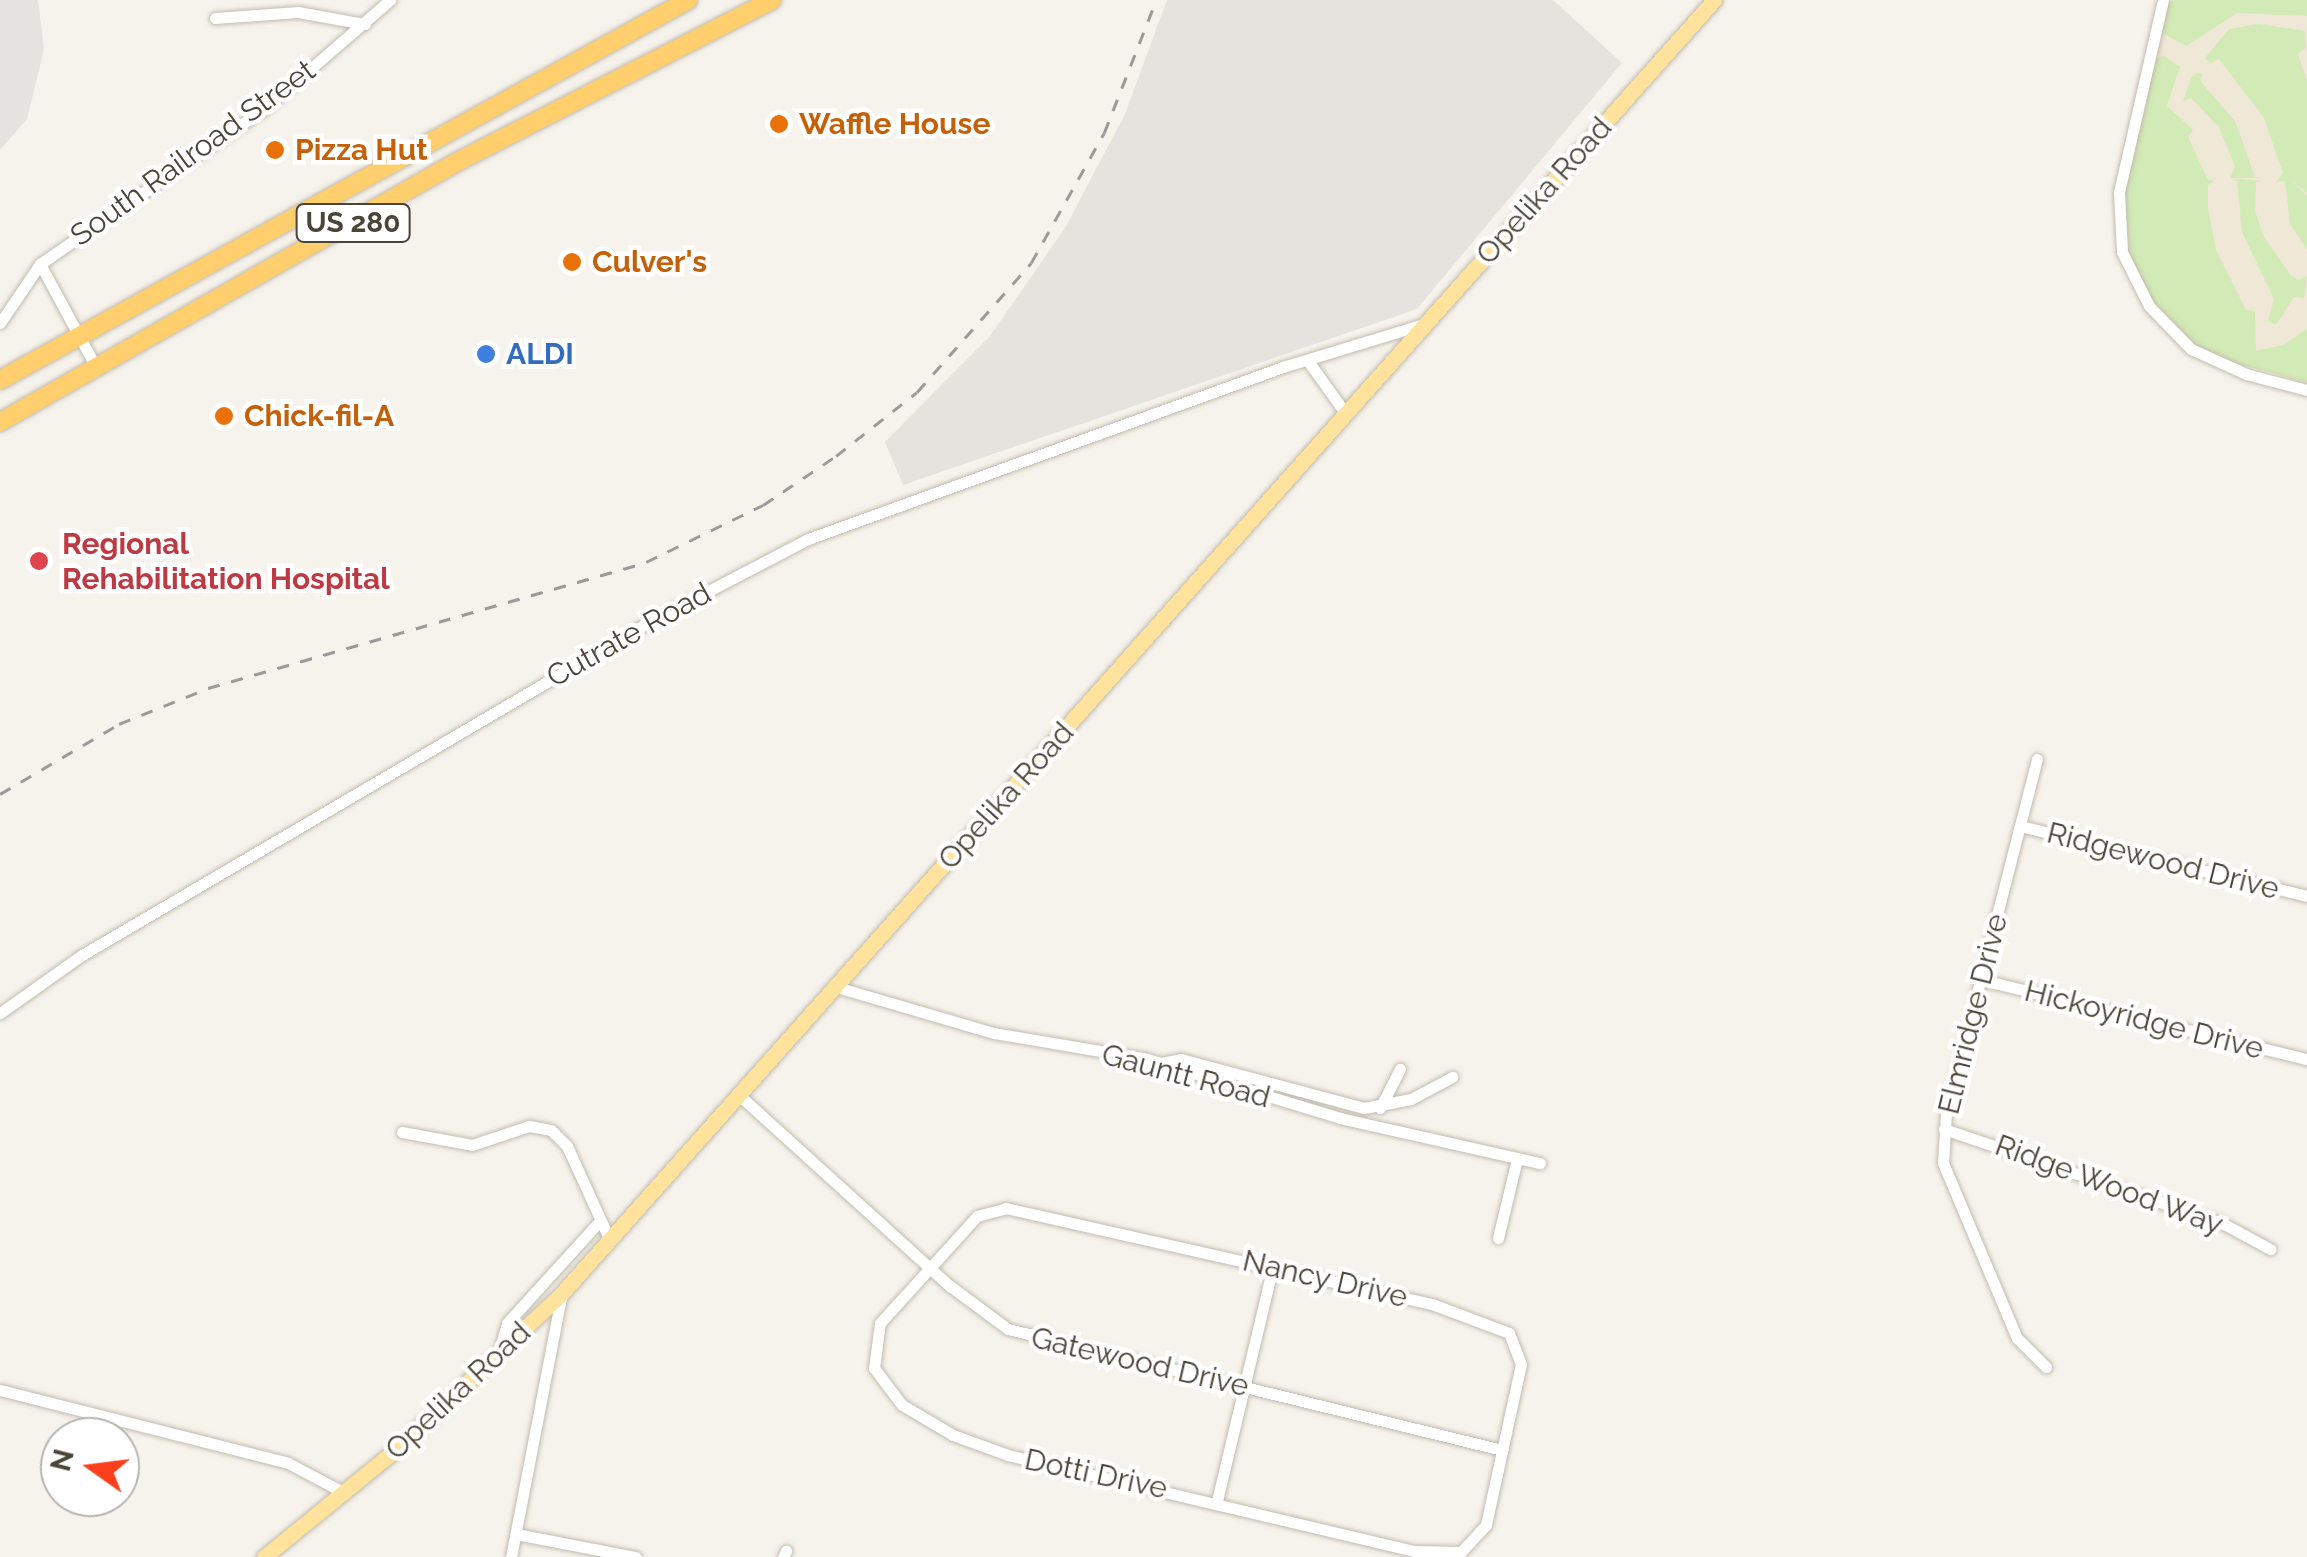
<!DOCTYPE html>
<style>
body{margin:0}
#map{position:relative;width:2307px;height:1557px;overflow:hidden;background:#f6f3ec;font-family:Raleway,sans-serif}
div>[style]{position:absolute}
.industrial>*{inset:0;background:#e6e2dd}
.education>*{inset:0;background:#efe8d6}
.green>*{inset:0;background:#d2eab5}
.parking>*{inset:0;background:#e5e3e0}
.roads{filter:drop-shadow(0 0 2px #c2bbae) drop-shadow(0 0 2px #c2bbae)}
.minor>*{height:11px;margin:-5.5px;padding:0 5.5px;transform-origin:5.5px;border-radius:5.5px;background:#fff}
.major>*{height:15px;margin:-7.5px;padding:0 7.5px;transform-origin:7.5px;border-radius:7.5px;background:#ffe39c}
.highway>*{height:18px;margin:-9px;padding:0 9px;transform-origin:9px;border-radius:9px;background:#ffcf6e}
.rail>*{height:2.5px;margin-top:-1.25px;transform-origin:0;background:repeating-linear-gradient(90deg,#9a9a9a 0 12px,transparent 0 24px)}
.dots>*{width:28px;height:28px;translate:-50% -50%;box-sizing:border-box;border:5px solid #fff;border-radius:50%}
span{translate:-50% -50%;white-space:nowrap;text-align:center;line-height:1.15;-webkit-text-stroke:9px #fff;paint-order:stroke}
.shield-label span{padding:2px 8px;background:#fff;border:2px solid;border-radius:8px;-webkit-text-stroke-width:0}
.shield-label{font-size:28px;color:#4b4439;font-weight:700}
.food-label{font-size:30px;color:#c56008;font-weight:700}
.left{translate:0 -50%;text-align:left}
.street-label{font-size:30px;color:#4b4439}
.shop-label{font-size:30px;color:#366cbe;font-weight:700}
.health-label{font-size:30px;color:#be3a42;font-weight:700}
.north{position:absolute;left:40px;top:1417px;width:100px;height:100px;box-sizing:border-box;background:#fff;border:2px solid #b7b4b0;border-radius:50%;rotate:284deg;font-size:28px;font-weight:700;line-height:40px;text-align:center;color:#4b4439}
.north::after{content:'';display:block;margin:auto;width:35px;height:45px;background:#fc3f1d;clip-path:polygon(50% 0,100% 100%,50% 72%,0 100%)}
</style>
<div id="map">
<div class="industrial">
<div style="clip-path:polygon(1167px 0,1553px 0,1622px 63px,1417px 309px,903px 485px,885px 442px,990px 336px,1065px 228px,1125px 114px)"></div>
</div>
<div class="education">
<div style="clip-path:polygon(2174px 0,2307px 0,2307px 384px,2198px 349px,2177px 332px,2127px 253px,2122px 226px,2164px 5px)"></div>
</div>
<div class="green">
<div style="clip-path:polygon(2174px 0,2307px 0,2307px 16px,2237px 13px,2186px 46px,2162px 33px,2166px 4px)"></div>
<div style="clip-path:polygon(2259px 24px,2305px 31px,2306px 48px,2298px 54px,2307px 81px,2307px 193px,2291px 180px,2307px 196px,2307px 249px,2290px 224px,2285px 181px,2276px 182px,2283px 173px,2264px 118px,2219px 59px,2211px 63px,2205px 58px,2229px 29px)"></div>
<div style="clip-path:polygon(2164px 56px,2180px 67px,2167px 106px,2193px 130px,2188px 137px,2208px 180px,2215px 181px,2208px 185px,2208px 208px,2216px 250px,2246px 310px,2255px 311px,2256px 351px,2283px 345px,2307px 329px,2307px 382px,2234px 363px,2198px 346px,2152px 302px,2133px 268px,2123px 195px,2155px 58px)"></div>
<div style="clip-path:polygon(2202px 73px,2201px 82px,2235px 121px,2255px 177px,2262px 178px,2230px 178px,2235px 167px,2219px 127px,2191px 98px,2183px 101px,2193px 74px)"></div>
<div style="clip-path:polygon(2231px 180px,2240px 179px,2262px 181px,2256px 182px,2255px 211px,2264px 237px,2290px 274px,2298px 280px,2307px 276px,2304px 298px,2294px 297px,2276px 325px,2268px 321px,2274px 299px,2242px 232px,2237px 181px)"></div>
</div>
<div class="parking">
<div style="clip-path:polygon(0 0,38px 0,44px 49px,27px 119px,0 150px)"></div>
</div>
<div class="roads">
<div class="minor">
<div style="left:2163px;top:0;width:197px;rotate:102.9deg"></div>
<div style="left:2119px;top:192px;width:60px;rotate:87.1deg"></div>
<div style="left:2122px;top:252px;width:60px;rotate:63.4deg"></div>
<div style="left:2149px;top:306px;width:60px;rotate:45.7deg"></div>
<div style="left:2191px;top:349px;width:60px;rotate:24.4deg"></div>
<div style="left:2246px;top:374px;width:63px;rotate:14.7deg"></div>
<div style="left:215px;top:18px;width:83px;rotate:-4.1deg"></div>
<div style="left:298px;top:12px;width:68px;rotate:10.2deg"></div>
<div style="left:40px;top:264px;width:117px;rotate:61.5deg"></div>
<div style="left:0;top:323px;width:71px;rotate:-55.9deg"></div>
<div style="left:40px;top:264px;width:272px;rotate:-34.7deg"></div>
<div style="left:264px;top:109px;width:167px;rotate:-40.9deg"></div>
<div style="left:1308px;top:361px;width:65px;rotate:54.4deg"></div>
<div style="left:2037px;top:759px;width:366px;rotate:104.4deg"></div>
<div style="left:1946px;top:1113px;width:50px;rotate:93.4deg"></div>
<div style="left:1943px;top:1163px;width:190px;rotate:67.1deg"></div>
<div style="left:2017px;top:1338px;width:41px;rotate:45deg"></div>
<div style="left:2020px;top:826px;width:295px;rotate:13.7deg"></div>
<div style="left:1982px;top:980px;width:334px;rotate:13.7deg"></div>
<div style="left:833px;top:986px;width:168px;rotate:16.3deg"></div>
<div style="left:994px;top:1033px;width:155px;rotate:9.6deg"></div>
<div style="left:1147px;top:1059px;width:202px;rotate:17deg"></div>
<div style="left:1340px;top:1118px;width:205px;rotate:12.7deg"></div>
<div style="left:0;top:1013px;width:100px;rotate:-35.3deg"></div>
<div style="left:82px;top:955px;width:658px;rotate:-30.43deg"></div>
<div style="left:649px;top:622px;width:179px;rotate:-27.6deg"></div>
<div style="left:808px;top:539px;width:505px;rotate:-19.91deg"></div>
<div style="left:1283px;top:367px;width:147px;rotate:-17deg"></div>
<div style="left:1161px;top:1063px;width:20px;rotate:-11deg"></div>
<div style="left:1181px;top:1059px;width:189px;rotate:15deg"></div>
<div style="left:1364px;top:1108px;width:48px;rotate:-10.8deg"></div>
<div style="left:1411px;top:1099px;width:47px;rotate:-28.2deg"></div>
<div style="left:739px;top:1095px;width:285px;rotate:42.2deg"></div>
<div style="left:950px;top:1286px;width:72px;rotate:36.6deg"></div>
<div style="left:1008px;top:1329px;width:509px;rotate:13.76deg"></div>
<div style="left:1380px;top:1108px;width:44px;rotate:-62.9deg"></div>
<div style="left:1944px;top:1129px;width:293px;rotate:18.7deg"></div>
<div style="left:2222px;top:1223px;width:55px;rotate:28.4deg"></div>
<div style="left:402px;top:1132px;width:71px;rotate:10.5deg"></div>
<div style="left:472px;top:1145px;width:60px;rotate:-18.4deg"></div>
<div style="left:529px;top:1126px;width:22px;rotate:10deg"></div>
<div style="left:551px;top:1130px;width:23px;rotate:45deg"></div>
<div style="left:567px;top:1146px;width:101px;rotate:65.5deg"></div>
<div style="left:1006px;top:1208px;width:437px;rotate:12.7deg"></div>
<div style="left:1432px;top:1304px;width:82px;rotate:20.6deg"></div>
<div style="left:1509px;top:1333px;width:33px;rotate:69deg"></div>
<div style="left:1521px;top:1364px;width:165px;rotate:102.3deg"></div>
<div style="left:1486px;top:1525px;width:37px;rotate:133deg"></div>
<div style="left:1461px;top:1552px;width:47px;rotate:-178.8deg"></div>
<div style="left:1414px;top:1551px;width:417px;rotate:-166.7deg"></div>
<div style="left:1008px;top:1455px;width:59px;rotate:-160deg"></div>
<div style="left:953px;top:1435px;width:59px;rotate:-149.5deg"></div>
<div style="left:902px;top:1405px;width:46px;rotate:-127.1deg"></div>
<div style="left:874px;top:1368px;width:45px;rotate:-82.4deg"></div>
<div style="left:880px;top:1323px;width:144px;rotate:-47.8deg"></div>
<div style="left:977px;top:1216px;width:30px;rotate:-15deg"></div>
<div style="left:1498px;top:1238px;width:81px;rotate:-76.5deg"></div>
<div style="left:498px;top:1355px;width:33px;rotate:-74deg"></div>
<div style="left:507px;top:1323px;width:137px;rotate:-47.7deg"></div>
<div style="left:0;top:1390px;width:297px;rotate:14.2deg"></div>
<div style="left:288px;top:1463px;width:64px;rotate:27.8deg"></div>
<div style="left:1217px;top:1501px;width:242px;rotate:-76.6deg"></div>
<div style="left:516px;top:1534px;width:122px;rotate:10.9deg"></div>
<div style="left:511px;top:1557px;width:269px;rotate:-79.1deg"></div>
<div style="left:783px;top:1557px;width:7px;rotate:-63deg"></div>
</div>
<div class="major">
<div style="left:264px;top:1557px;width:168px;rotate:-39.2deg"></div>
<div style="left:394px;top:1451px;width:231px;rotate:-43.2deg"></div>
<div style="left:562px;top:1293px;width:1732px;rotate:-48.3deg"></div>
</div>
<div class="highway">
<div style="left:0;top:380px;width:786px;rotate:-28.91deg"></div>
<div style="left:0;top:422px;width:526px;rotate:-29.64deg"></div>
<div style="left:457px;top:162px;width:354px;rotate:-27.2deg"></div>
</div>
</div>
<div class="rail">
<div style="left:0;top:794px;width:138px;rotate:-30.5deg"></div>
<div style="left:119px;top:724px;width:96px;rotate:-22deg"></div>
<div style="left:208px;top:688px;width:456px;rotate:-16deg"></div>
<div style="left:646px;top:562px;width:130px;rotate:-26deg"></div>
<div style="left:763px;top:505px;width:88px;rotate:-33.9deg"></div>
<div style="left:836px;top:456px;width:103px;rotate:-38.3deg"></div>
<div style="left:917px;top:392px;width:172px;rotate:-48.5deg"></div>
<div style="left:1031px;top:263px;width:149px;rotate:-60.7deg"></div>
<div style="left:1104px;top:133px;width:143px;rotate:-68.6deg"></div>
</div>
<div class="dots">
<div style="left:779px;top:124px;background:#e8710a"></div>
<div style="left:275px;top:150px;background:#e8710a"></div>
<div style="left:572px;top:262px;background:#e8710a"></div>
<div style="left:486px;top:354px;background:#3f7fe0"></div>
<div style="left:224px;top:416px;background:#e8710a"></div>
<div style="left:39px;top:561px;background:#e0444e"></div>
</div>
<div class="shield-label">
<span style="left:353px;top:223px">US 280</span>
</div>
<div class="food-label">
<span class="left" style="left:799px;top:124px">Waffle House</span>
<span class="left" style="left:295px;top:150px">Pizza Hut</span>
<span class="left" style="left:592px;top:262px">Culver's</span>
<span class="left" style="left:244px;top:416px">Chick-fil-A</span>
</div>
<div class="street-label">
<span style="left:193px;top:153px;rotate:-36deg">South Railroad Street</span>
<span style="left:1544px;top:191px;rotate:-48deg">Opelika Road</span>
<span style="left:629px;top:635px;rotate:-29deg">Cutrate Road</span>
<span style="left:1006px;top:796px;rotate:-48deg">Opelika Road</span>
<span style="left:2163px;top:861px;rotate:14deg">Ridgewood Drive</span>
<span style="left:1973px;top:1014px;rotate:-76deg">Elmridge Drive</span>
<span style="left:2144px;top:1020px;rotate:14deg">Hickoyridge Drive</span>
<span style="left:1186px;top:1076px;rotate:15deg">Gauntt Road</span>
<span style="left:2109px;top:1185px;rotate:20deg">Ridge Wood Way</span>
<span style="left:1325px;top:1279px;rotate:13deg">Nancy Drive</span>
<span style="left:1140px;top:1362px;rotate:13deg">Gatewood Drive</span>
<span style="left:458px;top:1391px;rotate:-43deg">Opelika Road</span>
<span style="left:1096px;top:1474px;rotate:12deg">Dotti Drive</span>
</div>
<div class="shop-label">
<span class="left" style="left:506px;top:354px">ALDI</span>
</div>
<div class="health-label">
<span class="left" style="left:62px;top:561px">Regional<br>Rehabilitation Hospital</span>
</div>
<div class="north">N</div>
</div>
